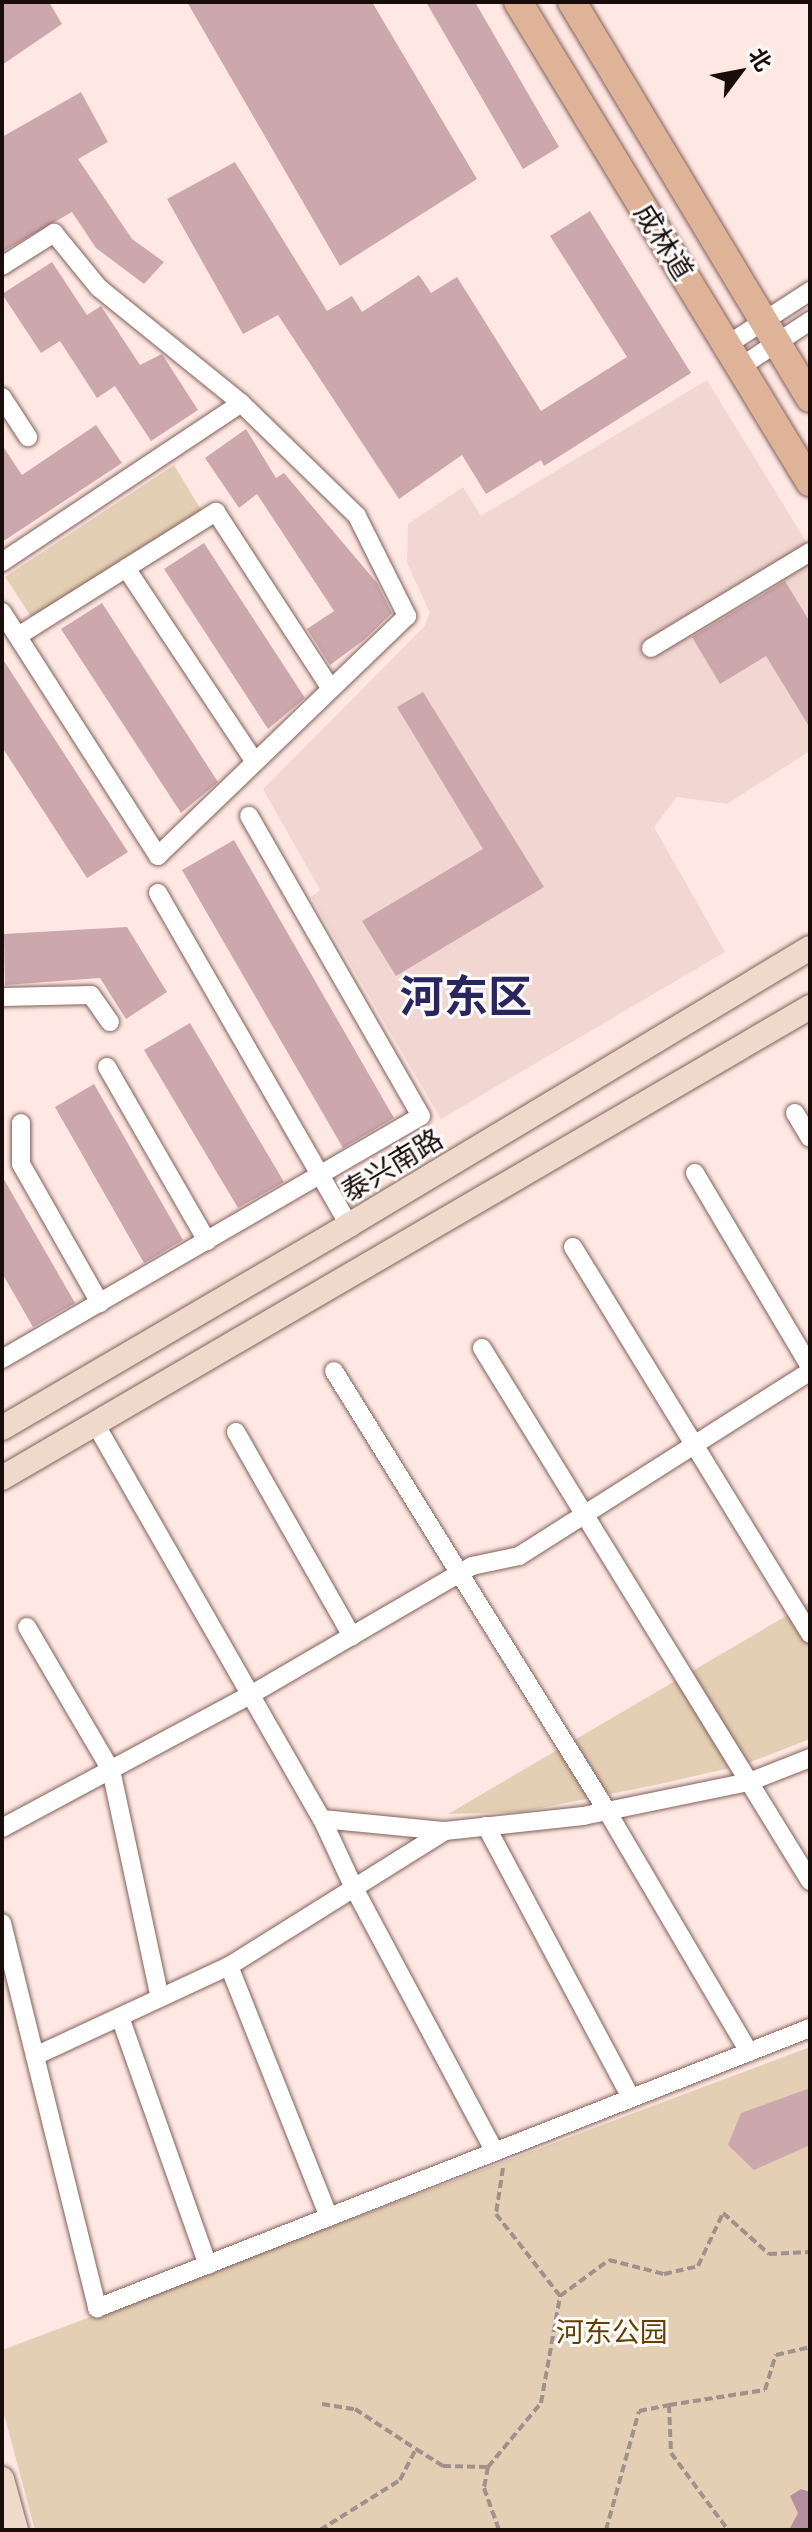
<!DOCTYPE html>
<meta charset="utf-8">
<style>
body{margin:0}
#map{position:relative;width:812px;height:2532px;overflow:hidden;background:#ffe8e3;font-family:Mulish,"Noto Sans SC",sans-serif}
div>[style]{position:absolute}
.built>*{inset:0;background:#f1d6d1}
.green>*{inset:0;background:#e4cfb4}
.water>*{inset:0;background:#b68da1}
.building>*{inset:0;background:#cca7ac}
.path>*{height:4px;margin-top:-2px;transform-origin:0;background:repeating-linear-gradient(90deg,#a2908c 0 8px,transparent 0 12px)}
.roads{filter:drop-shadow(0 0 2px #81615b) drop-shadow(0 0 2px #81615b)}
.street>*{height:18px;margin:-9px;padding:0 9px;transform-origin:9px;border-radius:9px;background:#fff}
.secondary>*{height:24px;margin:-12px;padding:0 12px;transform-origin:12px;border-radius:12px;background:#eed9cb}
.primary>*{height:28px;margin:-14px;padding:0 14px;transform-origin:14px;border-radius:14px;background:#deb397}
span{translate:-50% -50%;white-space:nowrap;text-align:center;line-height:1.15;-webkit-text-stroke:6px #fbfbfb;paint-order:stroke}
.street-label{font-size:28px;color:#190d0b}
.park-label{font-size:28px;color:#634000}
.town-label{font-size:44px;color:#2a245f;font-weight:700}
.frame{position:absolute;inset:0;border:4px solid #190d0b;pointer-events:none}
.north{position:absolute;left:700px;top:32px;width:80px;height:80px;-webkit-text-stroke:6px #fbfbfb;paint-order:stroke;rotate:58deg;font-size:22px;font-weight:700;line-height:32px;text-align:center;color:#190d0b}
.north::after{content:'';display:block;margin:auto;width:28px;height:36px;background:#190d0b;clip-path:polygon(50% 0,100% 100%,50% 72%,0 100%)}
</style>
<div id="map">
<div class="built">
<div style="clip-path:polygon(707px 380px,810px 548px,810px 751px,727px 804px,677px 797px,654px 827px,725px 952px,441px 1119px,311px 897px,320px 890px,263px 789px,424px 627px,430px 613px,407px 563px,408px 524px,463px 487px,481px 516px)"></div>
</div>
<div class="green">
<div style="clip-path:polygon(174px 465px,203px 513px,34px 621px,5px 577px)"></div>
<div style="clip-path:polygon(810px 1602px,810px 1739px,743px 1765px,660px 1784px,521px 1812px,448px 1814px)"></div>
<div style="clip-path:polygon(810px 2047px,810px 2530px,35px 2530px,2px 2407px,2px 2350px)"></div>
</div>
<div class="water">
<div style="clip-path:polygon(801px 2489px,810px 2492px,810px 2530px,789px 2530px,798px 2513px,790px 2496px)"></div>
</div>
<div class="building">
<div style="clip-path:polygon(2px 2px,49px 2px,62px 24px,2px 65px)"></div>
<div style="clip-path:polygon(187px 2px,372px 2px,477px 179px,340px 266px)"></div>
<div style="clip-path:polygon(426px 2px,475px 2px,559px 147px,523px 169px)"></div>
<div style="clip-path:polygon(81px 92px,108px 142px,78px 159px,132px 239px,164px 262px,144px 284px,96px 248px,72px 212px,2px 252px,2px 137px)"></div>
<div style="clip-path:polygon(235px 162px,327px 311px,352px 296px,362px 312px,419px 275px,431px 293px,457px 277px,541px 411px,627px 357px,550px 236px,590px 211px,691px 373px,544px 466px,541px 460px,486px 494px,462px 455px,399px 499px,278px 315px,243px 334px,167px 199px)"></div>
<div style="clip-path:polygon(52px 262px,87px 315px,101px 306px,140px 365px,162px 354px,198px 410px,151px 441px,115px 386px,97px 398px,60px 341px,41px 353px,2px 294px)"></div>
<div style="clip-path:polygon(96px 425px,122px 463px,2px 542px,2px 445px,22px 475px)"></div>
<div style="clip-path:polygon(246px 429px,276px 478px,284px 473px,377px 583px,392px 613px,364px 640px,330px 665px,307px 629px,334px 611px,257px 494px,239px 508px,205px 458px)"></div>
<div style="clip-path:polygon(204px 543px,305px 698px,268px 729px,164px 569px)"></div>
<div style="clip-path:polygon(785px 581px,810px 622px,810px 728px,766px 656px,720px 684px,692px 637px)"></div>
<div style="clip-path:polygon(102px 603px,218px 782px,181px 813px,61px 629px)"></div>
<div style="clip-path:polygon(2px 658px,128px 852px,87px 878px,2px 747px)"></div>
<div style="clip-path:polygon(423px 692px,544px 887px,396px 976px,362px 921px,483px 849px,397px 707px)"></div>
<div style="clip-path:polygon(234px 840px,394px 1118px,343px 1148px,182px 870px)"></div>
<div style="clip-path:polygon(127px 927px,167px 992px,126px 1019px,100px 978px,5px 985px,4px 934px)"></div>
<div style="clip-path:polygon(190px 1023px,284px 1182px,238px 1208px,144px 1050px)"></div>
<div style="clip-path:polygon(94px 1084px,183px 1240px,144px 1263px,55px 1107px)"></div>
<div style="clip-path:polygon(2px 1176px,75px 1303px,33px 1327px,2px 1273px)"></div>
<div style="clip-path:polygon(810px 2088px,810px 2145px,754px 2170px,728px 2145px,741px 2113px)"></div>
</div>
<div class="path">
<div style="left:503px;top:2168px;width:47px;rotate:98.7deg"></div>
<div style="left:496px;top:2214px;width:104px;rotate:52deg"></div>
<div style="left:322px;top:2404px;width:33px;rotate:9deg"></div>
<div style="left:355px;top:2409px;width:73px;rotate:33.3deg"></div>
<div style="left:669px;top:2405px;width:97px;rotate:-8.9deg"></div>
<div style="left:765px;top:2390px;width:37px;rotate:-73deg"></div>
<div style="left:776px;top:2355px;width:35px;rotate:-13deg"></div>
<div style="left:488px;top:2467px;width:21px;rotate:101deg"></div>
<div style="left:484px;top:2488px;width:45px;rotate:70.3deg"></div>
<div style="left:320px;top:2530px;width:94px;rotate:-32deg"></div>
<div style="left:400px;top:2480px;width:35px;rotate:-63deg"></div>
<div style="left:416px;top:2449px;width:32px;rotate:32deg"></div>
<div style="left:443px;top:2466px;width:45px;rotate:1.3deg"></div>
<div style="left:488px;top:2467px;width:83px;rotate:-50.4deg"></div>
<div style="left:541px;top:2403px;width:109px;rotate:-79.9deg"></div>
<div style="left:560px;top:2296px;width:61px;rotate:-36.3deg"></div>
<div style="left:609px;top:2260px;width:57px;rotate:14.3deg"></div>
<div style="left:664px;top:2274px;width:35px;rotate:-13deg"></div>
<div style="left:698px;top:2266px;width:59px;rotate:-64.7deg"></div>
<div style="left:723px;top:2213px;width:62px;rotate:41.7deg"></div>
<div style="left:769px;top:2254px;width:41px;rotate:-2.8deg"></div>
<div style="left:606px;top:2530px;width:123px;rotate:-74.5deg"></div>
<div style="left:639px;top:2411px;width:31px;rotate:-11deg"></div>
<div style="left:669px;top:2405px;width:48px;rotate:87.6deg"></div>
<div style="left:671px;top:2453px;width:96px;rotate:53.5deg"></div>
</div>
<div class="roads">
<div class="street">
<div style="left:2px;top:266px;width:62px;rotate:-32.4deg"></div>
<div style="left:54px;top:233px;width:71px;rotate:50.7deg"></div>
<div style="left:99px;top:288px;width:183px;rotate:39deg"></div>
<div style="left:241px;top:403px;width:162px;rotate:44.2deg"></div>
<div style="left:357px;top:516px;width:112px;rotate:63.4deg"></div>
<div style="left:407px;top:616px;width:346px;rotate:136.1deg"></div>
<div style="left:158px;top:856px;width:290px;rotate:-122.6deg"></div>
<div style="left:727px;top:345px;width:99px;rotate:-33deg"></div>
<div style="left:740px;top:367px;width:84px;rotate:-33.3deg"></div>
<div style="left:2px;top:397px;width:48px;rotate:57deg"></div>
<div style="left:2px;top:562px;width:287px;rotate:-33.6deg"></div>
<div style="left:126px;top:568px;width:233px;rotate:56.4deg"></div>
<div style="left:18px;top:636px;width:234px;rotate:-32.1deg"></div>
<div style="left:216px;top:512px;width:211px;rotate:57deg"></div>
<div style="left:651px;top:648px;width:186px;rotate:-31.1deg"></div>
<div style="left:158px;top:893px;width:383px;rotate:60.1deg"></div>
<div style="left:2px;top:997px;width:89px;rotate:-1.3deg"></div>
<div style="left:91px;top:995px;width:33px;rotate:55deg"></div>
<div style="left:107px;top:1067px;width:201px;rotate:60.1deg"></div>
<div style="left:795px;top:1113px;width:29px;rotate:59deg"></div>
<div style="left:21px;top:1123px;width:41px;rotate:90deg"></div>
<div style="left:21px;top:1164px;width:160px;rotate:60.4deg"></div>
<div style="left:695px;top:1173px;width:226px;rotate:59.3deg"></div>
<div style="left:573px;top:1247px;width:454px;rotate:58.5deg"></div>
<div style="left:482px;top:1348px;width:626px;rotate:58.39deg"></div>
<div style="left:2px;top:1359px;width:484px;rotate:-30.1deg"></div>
<div style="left:421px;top:1116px;width:346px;rotate:-119.8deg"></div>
<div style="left:334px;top:1371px;width:518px;rotate:58.18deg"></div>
<div style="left:607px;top:1811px;width:280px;rotate:59.5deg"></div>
<div style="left:96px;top:1425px;width:454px;rotate:60.2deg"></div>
<div style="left:322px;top:1819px;width:124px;rotate:5.6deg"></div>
<div style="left:445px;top:1831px;width:139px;rotate:-6.2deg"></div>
<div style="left:583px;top:1816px;width:169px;rotate:-11.6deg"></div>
<div style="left:749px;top:1782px;width:66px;rotate:-21.5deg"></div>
<div style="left:236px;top:1432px;width:235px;rotate:60.4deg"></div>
<div style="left:27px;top:1627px;width:166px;rotate:59.6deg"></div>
<div style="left:111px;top:1770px;width:233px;rotate:77.9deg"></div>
<div style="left:322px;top:1819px;width:76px;rotate:65.1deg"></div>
<div style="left:354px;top:1888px;width:299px;rotate:61.9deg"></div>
<div style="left:486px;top:1826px;width:308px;rotate:61.9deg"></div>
<div style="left:2px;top:1828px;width:284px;rotate:-28.2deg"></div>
<div style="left:252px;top:1694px;width:255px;rotate:-30.2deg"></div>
<div style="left:472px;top:1566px;width:48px;rotate:-12deg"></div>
<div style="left:519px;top:1556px;width:345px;rotate:-32.4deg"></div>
<div style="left:2px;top:1923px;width:397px;rotate:76.1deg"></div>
<div style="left:97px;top:2308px;width:766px;rotate:-21.44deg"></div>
<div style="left:229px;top:1966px;width:270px;rotate:68.3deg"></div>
<div style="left:120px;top:2017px;width:263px;rotate:70.5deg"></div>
<div style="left:35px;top:2056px;width:214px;rotate:-24.9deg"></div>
<div style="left:229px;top:1966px;width:255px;rotate:-32deg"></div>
</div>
<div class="secondary">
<div style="left:2px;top:1428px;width:402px;rotate:-30.3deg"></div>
<div style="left:349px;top:1225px;width:538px;rotate:-31deg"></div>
<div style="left:2px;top:1478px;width:935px;rotate:-30.24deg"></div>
<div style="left:2px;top:2479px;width:53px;rotate:74.6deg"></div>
</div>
<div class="primary">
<div style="left:518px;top:2px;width:562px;rotate:58.69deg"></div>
<div style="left:572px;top:2px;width:462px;rotate:59deg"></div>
</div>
</div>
<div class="street-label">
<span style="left:664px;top:242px;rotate:58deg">成林道</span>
<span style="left:392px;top:1165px;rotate:-31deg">泰兴南路</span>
</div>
<div class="park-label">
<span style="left:612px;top:2332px">河东公园</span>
</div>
<div class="town-label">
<span style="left:466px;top:996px">河东区</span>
</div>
<div class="frame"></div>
<div class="north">北</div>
</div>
